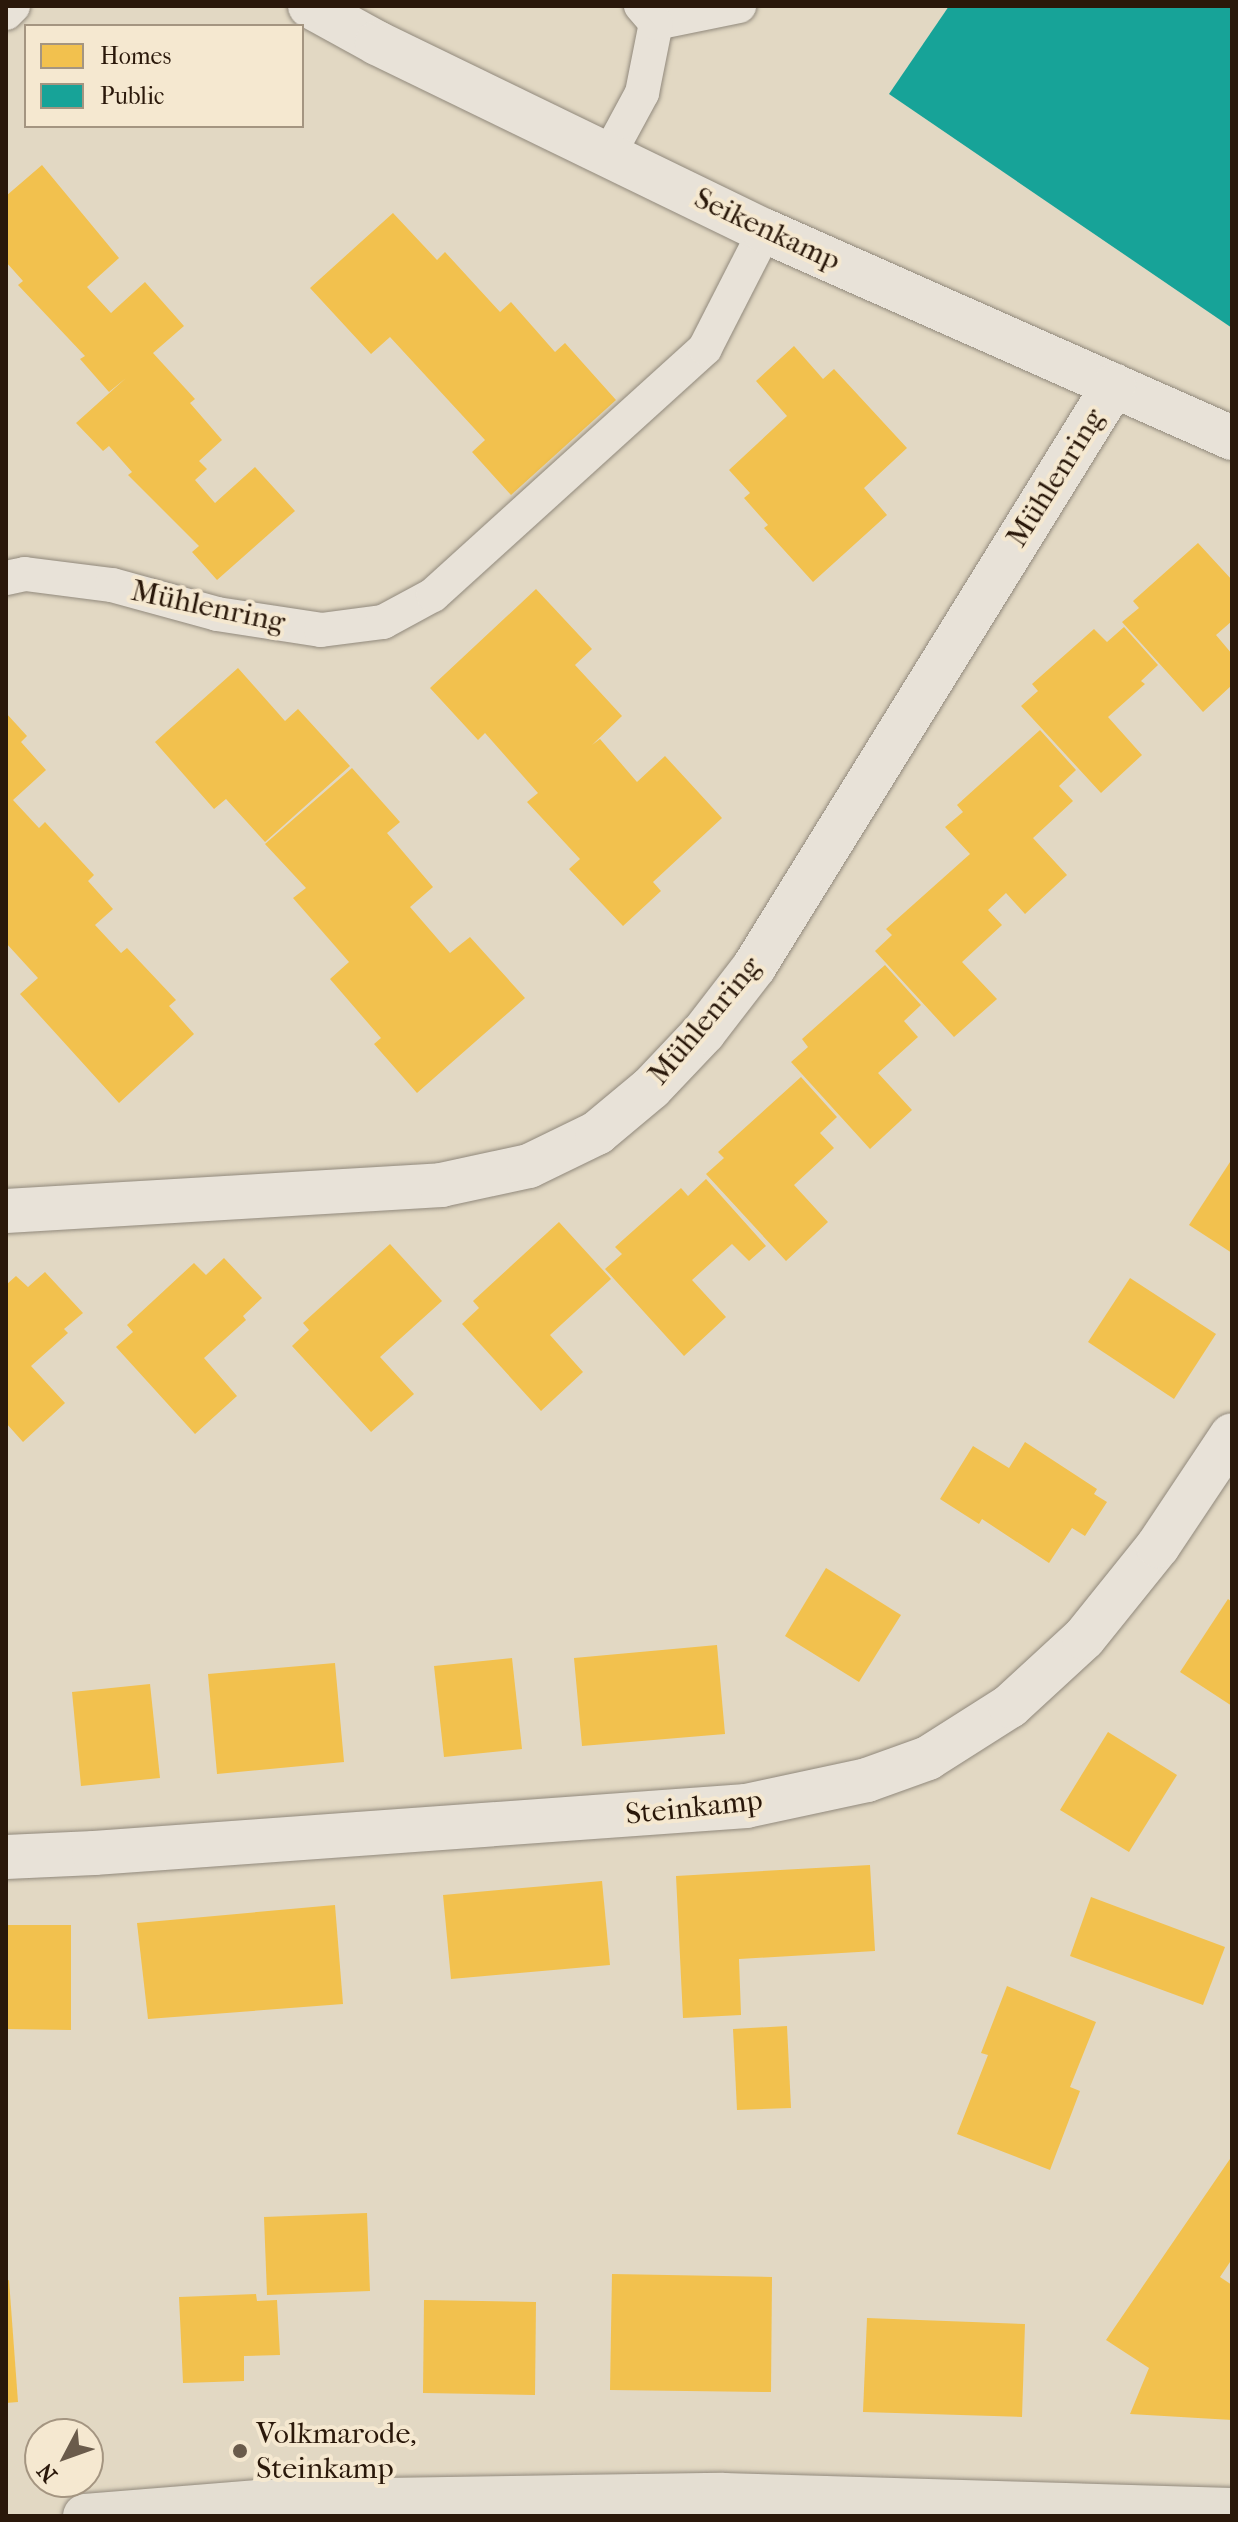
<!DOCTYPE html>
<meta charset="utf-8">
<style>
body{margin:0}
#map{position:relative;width:1238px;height:2522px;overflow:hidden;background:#e2d8c3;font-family:"IM FELL French Canon",serif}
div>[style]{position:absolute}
.homes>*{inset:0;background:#f2c14e}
.public>*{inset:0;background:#17a398}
.roads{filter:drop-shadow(0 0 2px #91897c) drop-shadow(0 0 2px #91897c)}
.service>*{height:34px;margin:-17px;padding:0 17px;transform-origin:17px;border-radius:17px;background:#e8e2d8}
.minor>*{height:44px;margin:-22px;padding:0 22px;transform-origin:22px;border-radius:22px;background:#e8e2d8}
.primary>*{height:44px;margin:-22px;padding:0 22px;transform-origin:22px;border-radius:22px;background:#e4ded2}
.dots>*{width:22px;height:22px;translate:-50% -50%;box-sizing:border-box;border:4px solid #f5e8d0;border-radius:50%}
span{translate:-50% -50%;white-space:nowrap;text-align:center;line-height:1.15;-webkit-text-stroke:8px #f5e8d0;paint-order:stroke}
.street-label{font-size:30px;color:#2a180a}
.poi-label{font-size:30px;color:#2a180a}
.left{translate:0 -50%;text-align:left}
.frame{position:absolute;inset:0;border:8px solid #2a180a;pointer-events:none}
.legend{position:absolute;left:24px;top:24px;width:280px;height:104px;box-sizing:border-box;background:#f5e8d0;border:2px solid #a49581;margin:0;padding:10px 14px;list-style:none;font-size:24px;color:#2a180a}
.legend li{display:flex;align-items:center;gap:16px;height:40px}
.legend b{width:40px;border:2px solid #a49581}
.north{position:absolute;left:24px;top:2418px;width:80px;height:80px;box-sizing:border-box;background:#f5e8d0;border:2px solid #a49581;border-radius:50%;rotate:229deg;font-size:22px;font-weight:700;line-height:32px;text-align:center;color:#2a180a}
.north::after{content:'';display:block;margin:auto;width:28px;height:36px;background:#6a5b4b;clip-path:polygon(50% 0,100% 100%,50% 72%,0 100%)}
</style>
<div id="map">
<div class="homes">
<div style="clip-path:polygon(42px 165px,119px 258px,87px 287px,111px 313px,145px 282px,184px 326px,153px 353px,195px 399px,190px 403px,222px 440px,199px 461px,207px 469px,195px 480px,215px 503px,255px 467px,295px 511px,217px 580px,192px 552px,199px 546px,128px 475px,132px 472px,109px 446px,103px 451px,76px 423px,126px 378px,109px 392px,80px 359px,85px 356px,18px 285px,23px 281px,6px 262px,6px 196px)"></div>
<div style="clip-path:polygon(393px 213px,437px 260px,445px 252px,500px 312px,511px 302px,555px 352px,565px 343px,616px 400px,511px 495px,472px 452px,485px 440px,390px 337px,371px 354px,310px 288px)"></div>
<div style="clip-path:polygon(794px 346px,823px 379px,834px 369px,907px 448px,864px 488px,887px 515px,813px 582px,764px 528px,768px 525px,744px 498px,750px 493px,729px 470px,787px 416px,756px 381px)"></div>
<div style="clip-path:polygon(1198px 543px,1232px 580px,1232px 621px,1216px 635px,1232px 654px,1232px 685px,1203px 712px,1122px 622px,1139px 608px,1133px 601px)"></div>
<div style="clip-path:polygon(536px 589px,592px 649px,575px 665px,622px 716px,592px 745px,600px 739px,637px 782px,665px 756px,722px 818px,653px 882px,661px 891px,623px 926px,569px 869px,580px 859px,527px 802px,538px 793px,485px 733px,478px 740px,430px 688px)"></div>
<div style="clip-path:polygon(1124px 627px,1158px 665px,1141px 681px,1145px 684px,1108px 717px,1142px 755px,1101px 793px,1021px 706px,1038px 691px,1032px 684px,1094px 629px,1107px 642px)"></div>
<div style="clip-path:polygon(238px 668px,285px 721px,298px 709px,350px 766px,265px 842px,226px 799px,214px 809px,155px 742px)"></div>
<div style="clip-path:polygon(6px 713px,27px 736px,21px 742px,46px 770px,13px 800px,39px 828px,45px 822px,94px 875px,88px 881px,113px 909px,95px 925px,121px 953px,127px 948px,176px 1000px,169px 1006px,194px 1034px,119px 1103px,20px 994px,38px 978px,6px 943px)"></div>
<div style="clip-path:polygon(1040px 730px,1076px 770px,1059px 786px,1073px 801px,1033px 838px,1067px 875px,1025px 914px,1006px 893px,988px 910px,1002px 925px,962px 962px,997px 999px,954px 1037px,875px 951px,892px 935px,886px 929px,970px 854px,945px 827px,963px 812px,957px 805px)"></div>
<div style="clip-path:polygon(352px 768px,400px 822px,387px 833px,433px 887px,410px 907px,450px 953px,470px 937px,525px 998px,417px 1093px,374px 1044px,381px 1038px,330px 979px,349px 962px,293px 898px,306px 888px,265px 844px)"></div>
<div style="clip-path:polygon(885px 965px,921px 1005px,904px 1021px,918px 1037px,878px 1073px,912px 1110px,870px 1149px,791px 1062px,808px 1047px,802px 1039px)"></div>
<div style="clip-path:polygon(801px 1077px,837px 1117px,820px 1133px,834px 1148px,794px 1185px,828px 1222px,786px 1261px,706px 1174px,724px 1158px,718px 1152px)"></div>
<div style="clip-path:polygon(1232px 1159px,1232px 1253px,1189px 1225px)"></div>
<div style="clip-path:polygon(706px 1179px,766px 1246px,749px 1261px,732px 1244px,692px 1280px,726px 1317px,684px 1356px,605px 1269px,622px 1254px,615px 1247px,681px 1188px,688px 1196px)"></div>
<div style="clip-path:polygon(559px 1222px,611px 1279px,550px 1335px,583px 1372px,541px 1411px,462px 1324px,479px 1308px,473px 1301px)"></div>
<div style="clip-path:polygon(390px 1244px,442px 1301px,380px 1357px,414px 1394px,371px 1432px,292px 1346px,309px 1330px,303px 1323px)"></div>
<div style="clip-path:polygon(224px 1258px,262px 1298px,243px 1316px,246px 1320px,204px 1358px,237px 1396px,195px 1434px,116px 1347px,133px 1332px,127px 1325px,194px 1263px,206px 1275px)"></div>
<div style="clip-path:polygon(45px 1272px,83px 1313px,64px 1329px,68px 1333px,31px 1366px,65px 1403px,23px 1442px,6px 1423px,6px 1285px,16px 1276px,28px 1287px)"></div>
<div style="clip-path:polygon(1130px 1278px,1216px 1334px,1174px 1399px,1088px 1342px)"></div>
<div style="clip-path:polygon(1025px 1442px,1097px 1489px,1094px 1494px,1107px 1502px,1085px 1536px,1072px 1528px,1049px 1563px,982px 1519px,979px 1524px,940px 1499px,973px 1446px,1009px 1468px)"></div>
<div style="clip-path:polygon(826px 1568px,901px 1615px,859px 1682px,785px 1636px)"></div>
<div style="clip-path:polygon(1228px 1599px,1232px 1602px,1232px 1706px,1180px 1672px)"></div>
<div style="clip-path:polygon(717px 1645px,725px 1734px,582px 1746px,574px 1658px)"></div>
<div style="clip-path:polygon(512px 1658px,522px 1749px,444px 1757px,434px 1666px)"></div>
<div style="clip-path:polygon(335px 1663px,344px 1762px,217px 1774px,208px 1674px)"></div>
<div style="clip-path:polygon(150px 1684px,160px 1778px,81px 1786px,72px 1692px)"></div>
<div style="clip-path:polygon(1108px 1732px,1177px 1775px,1129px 1852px,1060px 1810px)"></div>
<div style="clip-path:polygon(870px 1865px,875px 1951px,739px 1959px,741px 2015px,683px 2018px,676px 1876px)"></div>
<div style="clip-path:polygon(602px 1881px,610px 1965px,451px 1979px,443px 1895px)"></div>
<div style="clip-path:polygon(1091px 1897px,1225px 1947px,1203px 2005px,1070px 1956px)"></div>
<div style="clip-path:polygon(335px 1905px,343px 2004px,148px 2019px,137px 1923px)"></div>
<div style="clip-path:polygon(6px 1925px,71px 1925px,71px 2030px,6px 2029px)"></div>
<div style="clip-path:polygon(1007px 1986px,1096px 2022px,1070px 2087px,1080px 2091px,1050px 2170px,957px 2134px,988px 2055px,981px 2053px)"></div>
<div style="clip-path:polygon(787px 2026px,791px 2108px,737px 2110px,733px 2029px)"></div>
<div style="clip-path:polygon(1232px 2156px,1232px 2259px,1220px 2277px,1232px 2285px,1232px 2420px,1130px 2414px,1149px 2368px,1106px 2340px)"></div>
<div style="clip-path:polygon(367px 2213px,370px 2291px,267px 2295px,264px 2217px)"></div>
<div style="clip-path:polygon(612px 2274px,772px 2277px,771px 2392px,610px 2390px)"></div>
<div style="clip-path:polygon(9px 2280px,18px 2402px,6px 2403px,6px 2281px)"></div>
<div style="clip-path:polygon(256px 2294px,257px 2301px,277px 2300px,280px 2355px,244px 2356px,244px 2381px,183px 2383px,179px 2297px)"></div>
<div style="clip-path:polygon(424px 2300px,536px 2302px,535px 2395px,423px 2393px)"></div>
<div style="clip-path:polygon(867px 2318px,1025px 2324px,1022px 2417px,863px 2412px)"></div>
</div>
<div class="public">
<div style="clip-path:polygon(949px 6px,1232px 6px,1232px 328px,889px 94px)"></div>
</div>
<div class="roads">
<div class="service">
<div style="left:6px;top:13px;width:10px;rotate:-45deg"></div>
<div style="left:656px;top:23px;width:85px;rotate:-11.6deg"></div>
<div style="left:608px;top:156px;width:72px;rotate:-61.6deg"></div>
<div style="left:642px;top:93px;width:71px;rotate:-78.7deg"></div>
<div style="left:656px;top:23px;width:23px;rotate:-131deg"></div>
<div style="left:6px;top:578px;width:19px;rotate:-12deg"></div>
<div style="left:25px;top:574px;width:88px;rotate:7.2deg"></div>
<div style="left:112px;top:585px;width:109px;rotate:15.4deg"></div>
<div style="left:217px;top:614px;width:105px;rotate:8.7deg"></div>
<div style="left:321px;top:630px;width:63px;rotate:-7.4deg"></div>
<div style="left:383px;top:622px;width:57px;rotate:-28.4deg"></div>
<div style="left:433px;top:595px;width:367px;rotate:-42.2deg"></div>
<div style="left:705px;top:348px;width:131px;rotate:-62.9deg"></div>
</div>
<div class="minor">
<div style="left:310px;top:6px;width:77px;rotate:28.9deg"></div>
<div style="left:377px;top:43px;width:431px;rotate:25.9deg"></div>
<div style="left:765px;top:231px;width:511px;rotate:23.91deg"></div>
<div style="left:6px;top:1211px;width:436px;rotate:-3.4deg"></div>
<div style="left:441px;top:1185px;width:90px;rotate:-12.2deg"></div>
<div style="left:529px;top:1166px;width:76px;rotate:-25.9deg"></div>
<div style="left:597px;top:1133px;width:70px;rotate:-39.8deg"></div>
<div style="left:651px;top:1088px;width:77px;rotate:-46.6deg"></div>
<div style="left:704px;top:1032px;width:82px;rotate:-52.4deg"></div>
<div style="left:754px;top:967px;width:684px;rotate:-58.26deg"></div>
<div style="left:6px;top:1857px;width:88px;rotate:-2.6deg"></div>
<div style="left:94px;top:1853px;width:654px;rotate:-4.12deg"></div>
<div style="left:746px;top:1806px;width:124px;rotate:-12.1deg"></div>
<div style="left:867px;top:1780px;width:65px;rotate:-19.8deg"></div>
<div style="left:928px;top:1758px;width:97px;rotate:-32.4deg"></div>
<div style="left:1010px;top:1706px;width:100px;rotate:-42.6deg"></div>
<div style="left:1084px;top:1638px;width:118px;rotate:-51.2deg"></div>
<div style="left:1158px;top:1546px;width:133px;rotate:-56.3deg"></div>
</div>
<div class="primary">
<div style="left:85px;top:2516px;width:174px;rotate:-4.6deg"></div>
<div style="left:258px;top:2502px;width:465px;rotate:-0.9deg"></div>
<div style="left:723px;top:2495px;width:509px;rotate:1.69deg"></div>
</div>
</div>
<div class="dots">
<div style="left:240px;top:2451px;background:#6a5b4b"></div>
</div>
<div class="street-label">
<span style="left:767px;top:230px;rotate:25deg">Seikenkamp</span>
<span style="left:1056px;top:478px;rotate:-58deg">Mühlenring</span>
<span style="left:208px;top:607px;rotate:12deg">Mühlenring</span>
<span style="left:705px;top:1021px;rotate:-50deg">Mühlenring</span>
<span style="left:694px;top:1808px;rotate:-6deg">Steinkamp</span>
</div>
<div class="poi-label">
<span class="left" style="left:256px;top:2451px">Volkmarode,<br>Steinkamp</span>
</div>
<div class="frame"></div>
<ul class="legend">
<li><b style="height:22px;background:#f2c14e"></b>Homes</li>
<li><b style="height:22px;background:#17a398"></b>Public</li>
</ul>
<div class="north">N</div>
</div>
